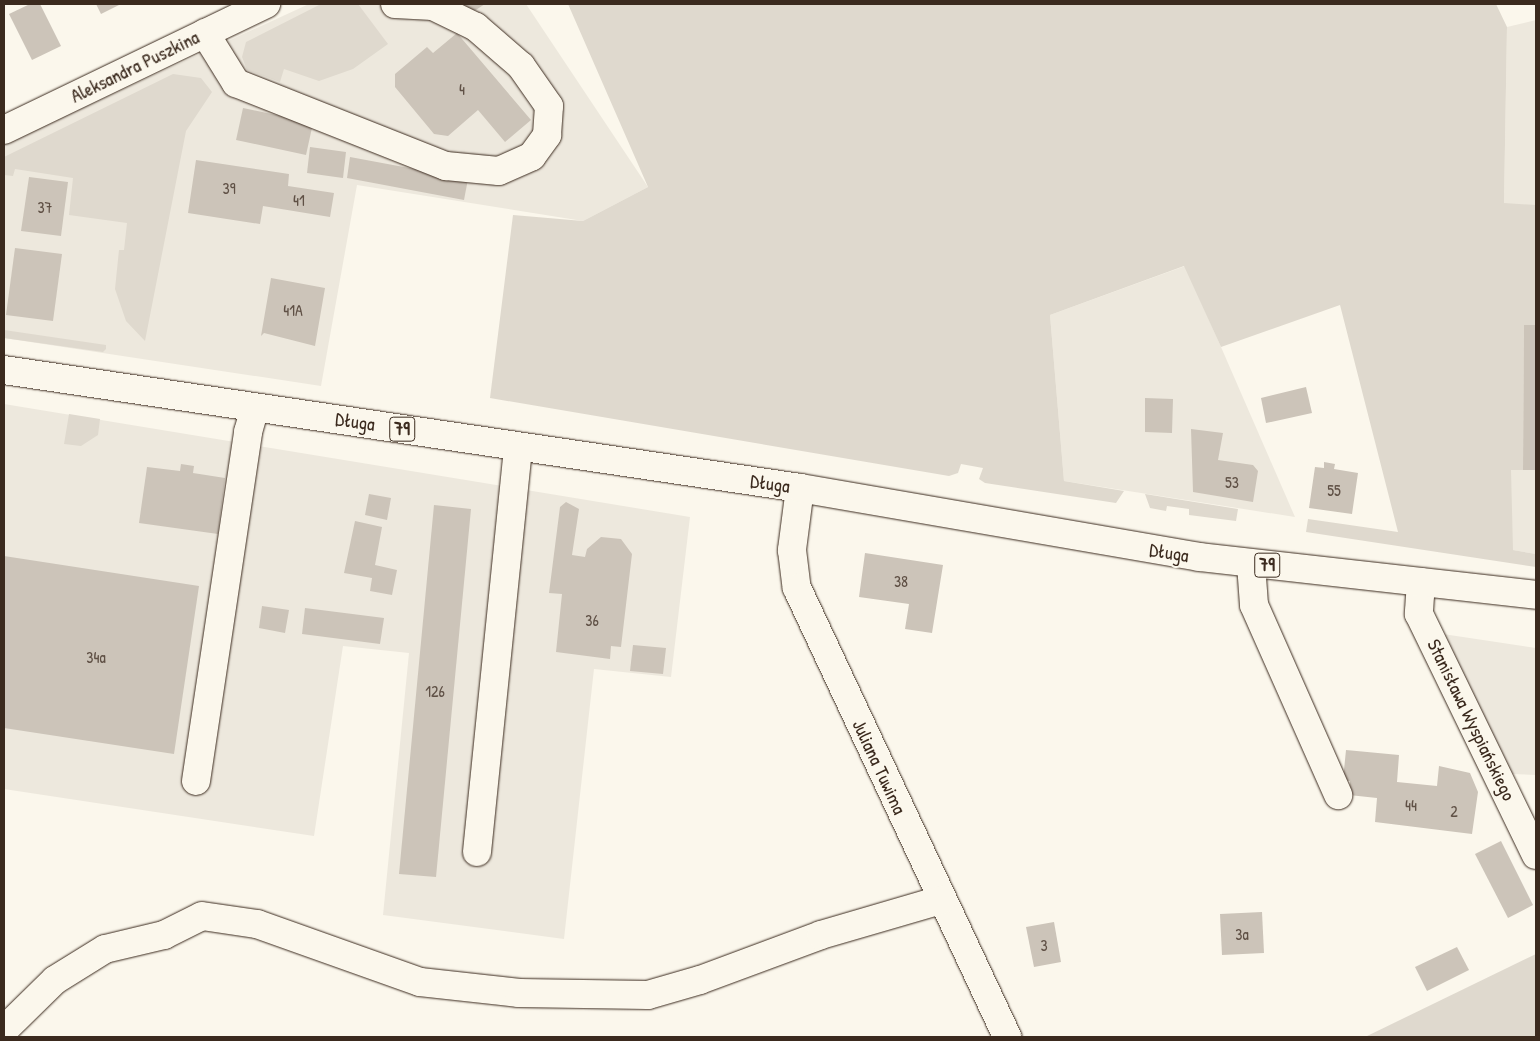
<!DOCTYPE html>
<meta charset="utf-8">
<style>
body{margin:0}
#map{position:relative;width:1540px;height:1041px;overflow:hidden;background:#fbf7ec;font-family:"Patrick Hand",sans-serif}
div>[style]{position:absolute}
.built>*{inset:0;background:#ede8dd}
.green>*{inset:0;background:#dfd9ce}
.building>*{inset:0;background:#ccc4b9}
.roads{filter:drop-shadow(0 0 1px #3b2a1e) drop-shadow(0 0 1px #3b2a1e)}
.minor>*{height:28px;margin:-14px;padding:0 14px;transform-origin:14px;border-radius:14px;background:#fbf7ec}
.major>*{height:28px;margin:-14px;padding:0 14px;transform-origin:14px;border-radius:14px;background:#fbf7ec}
span{translate:-50% -50%;white-space:nowrap;text-align:center;line-height:1.15;-webkit-text-stroke:4px #fbf7ec;paint-order:stroke}
.number-label{font-size:16px;color:#5f5045}
.number-label span{-webkit-text-stroke-width:0}
.shield-label span{padding:1px 4px;background:#fbf7ec;border:1px solid;border-radius:4px;-webkit-text-stroke-width:0}
.shield-label{font-size:18px;color:#3b2a1e;font-weight:700}
.street-label{font-size:19px;color:#3b2a1e}
.frame{position:absolute;inset:0;border:5px solid #3b2a1e;pointer-events:none}
</style>
<div id="map">
<div class="built">
<div style="clip-path:polygon(309px 4px,526px 4px,648px 187px,583px 221px,357px 185px,321px 386px,4px 338px,4px 144px)"></div>
<div style="clip-path:polygon(1536px 20px,1536px 554px,1507px 549px,1504px 203px,1507px 27px)"></div>
<div style="clip-path:polygon(1185px 266px,1221px 347px,1295px 517px,1064px 481px,1050px 315px)"></div>
<div style="clip-path:polygon(4px 404px,690px 517px,671px 677px,594px 669px,564px 939px,383px 915px,409px 653px,343px 646px,314px 836px,4px 789px)"></div>
<div style="clip-path:polygon(1443px 634px,1536px 648px,1536px 775px,1512px 774px)"></div>
</div>
<div class="green">
<div style="clip-path:polygon(321px 4px,358px 4px,388px 44px,353px 69px,319px 81px,284px 69px,280px 82px,247px 70px,242px 57px,246px 42px)"></div>
<div style="clip-path:polygon(568px 4px,1496px 4px,1507px 27px,1504px 203px,1536px 205px,1536px 325px,1524px 325px,1523px 470px,1511px 470px,1513px 550px,1536px 554px,1536px 567px,1306px 532px,1308px 519px,1398px 532px,1340px 305px,1221px 347px,1184px 266px,1050px 315px,1064px 481px,1124px 491px,1116px 503px,985px 483px,979px 479px,983px 468px,961px 464px,958px 473px,949px 476px,490px 398px,513px 215px,583px 221px,648px 187px)"></div>
<div style="clip-path:polygon(173px 74px,201px 78px,212px 92px,186px 131px,145px 341px,126px 321px,115px 289px,119px 250px,124px 250px,127px 223px,69px 215px,73px 178px,15px 169px,13px 176px,4px 175px,4px 157px)"></div>
<div style="clip-path:polygon(4px 330px,106px 345px,106px 349px,103px 352px,4px 338px)"></div>
<div style="clip-path:polygon(69px 414px,100px 419px,98px 435px,81px 446px,64px 444px)"></div>
<div style="clip-path:polygon(1145px 494px,1238px 509px,1236px 521px,1189px 515px,1189px 509px,1167px 506px,1166px 511px,1150px 508px)"></div>
<div style="clip-path:polygon(1536px 954px,1536px 1037px,1365px 1037px)"></div>
</div>
<div class="building">
<div style="clip-path:polygon(30px 4px,40px 4px,61px 46px,32px 60px,9px 14px)"></div>
<div style="clip-path:polygon(96px 4px,121px 4px,101px 14px)"></div>
<div style="clip-path:polygon(461px 4px,485px 4px,468px 15px)"></div>
<div style="clip-path:polygon(457px 33px,531px 120px,505px 142px,478px 110px,448px 136px,434px 134px,395px 87px,395px 74px,427px 47px,433px 53px)"></div>
<div style="clip-path:polygon(243px 108px,313px 123px,306px 155px,236px 140px)"></div>
<div style="clip-path:polygon(310px 147px,346px 152px,343px 178px,307px 173px)"></div>
<div style="clip-path:polygon(350px 157px,468px 179px,464px 200px,347px 178px)"></div>
<div style="clip-path:polygon(196px 160px,289px 174px,288px 186px,334px 193px,330px 217px,263px 206px,260px 224px,188px 213px)"></div>
<div style="clip-path:polygon(29px 177px,68px 182px,61px 236px,21px 231px)"></div>
<div style="clip-path:polygon(15px 248px,62px 254px,53px 321px,6px 315px)"></div>
<div style="clip-path:polygon(271px 278px,325px 288px,315px 346px,264px 333px,261px 336px)"></div>
<div style="clip-path:polygon(1524px 325px,1536px 325px,1536px 470px,1523px 470px)"></div>
<div style="clip-path:polygon(1306px 387px,1312px 413px,1266px 423px,1261px 398px)"></div>
<div style="clip-path:polygon(1145px 398px,1173px 399px,1172px 433px,1145px 432px)"></div>
<div style="clip-path:polygon(1191px 429px,1223px 433px,1218px 460px,1253px 465px,1258px 471px,1253px 502px,1193px 492px)"></div>
<div style="clip-path:polygon(1324px 462px,1335px 464px,1334px 469px,1358px 473px,1352px 514px,1309px 508px,1315px 467px,1324px 468px)"></div>
<div style="clip-path:polygon(181px 464px,194px 466px,193px 473px,225px 478px,218px 534px,139px 523px,147px 467px,180px 471px)"></div>
<div style="clip-path:polygon(369px 494px,391px 498px,387px 520px,365px 515px)"></div>
<div style="clip-path:polygon(566px 502px,579px 509px,572px 555px,585px 557px,587px 549px,601px 537px,621px 539px,632px 554px,621px 647px,611px 646px,610px 659px,556px 652px,562px 594px,549px 593px,560px 507px)"></div>
<div style="clip-path:polygon(434px 505px,471px 509px,436px 877px,399px 874px)"></div>
<div style="clip-path:polygon(355px 521px,382px 527px,375px 565px,397px 570px,392px 595px,370px 591px,372px 578px,344px 573px)"></div>
<div style="clip-path:polygon(865px 553px,943px 565px,932px 633px,905px 629px,909px 604px,859px 597px)"></div>
<div style="clip-path:polygon(4px 556px,199px 586px,174px 754px,4px 728px)"></div>
<div style="clip-path:polygon(262px 606px,289px 610px,285px 633px,259px 628px)"></div>
<div style="clip-path:polygon(305px 608px,384px 618px,380px 644px,302px 634px)"></div>
<div style="clip-path:polygon(633px 645px,666px 648px,663px 674px,630px 671px)"></div>
<div style="clip-path:polygon(1346px 750px,1399px 755px,1397px 782px,1437px 786px,1439px 766px,1470px 773px,1478px 792px,1472px 834px,1375px 822px,1377px 798px,1349px 795px,1350px 781px,1343px 780px)"></div>
<div style="clip-path:polygon(1501px 841px,1533px 905px,1508px 918px,1475px 854px)"></div>
<div style="clip-path:polygon(1262px 912px,1264px 953px,1222px 955px,1220px 914px)"></div>
<div style="clip-path:polygon(1054px 922px,1061px 962px,1034px 967px,1026px 927px)"></div>
<div style="clip-path:polygon(1457px 947px,1469px 970px,1427px 991px,1415px 967px)"></div>
</div>
<div class="roads">
<div class="minor">
<div style="left:205px;top:33px;width:59px;rotate:58.2deg"></div>
<div style="left:236px;top:83px;width:226px;rotate:21.6deg"></div>
<div style="left:446px;top:166px;width:53px;rotate:5.4deg"></div>
<div style="left:499px;top:171px;width:36px;rotate:-24deg"></div>
<div style="left:532px;top:156px;width:26px;rotate:-54deg"></div>
<div style="left:547px;top:135px;width:29px;rotate:-86deg"></div>
<div style="left:549px;top:106px;width:49px;rotate:-125deg"></div>
<div style="left:521px;top:66px;width:60px;rotate:-139.1deg"></div>
<div style="left:476px;top:27px;width:48px;rotate:-154deg"></div>
<div style="left:433px;top:6px;width:38px;rotate:-177deg"></div>
<div style="left:4px;top:130px;width:291px;rotate:-25.7deg"></div>
<div style="left:800px;top:488px;width:63px;rotate:97.4deg"></div>
<div style="left:792px;top:550px;width:38px;rotate:83deg"></div>
<div style="left:797px;top:588px;width:496px;rotate:64.9deg"></div>
<div style="left:1251px;top:564px;width:41px;rotate:85.8deg"></div>
<div style="left:1254px;top:605px;width:208px;rotate:66.1deg"></div>
<div style="left:1421px;top:582px;width:32px;rotate:94deg"></div>
<div style="left:1419px;top:614px;width:268px;rotate:64.1deg"></div>
<div style="left:196px;top:781px;width:353px;rotate:-81.5deg"></div>
<div style="left:248px;top:432px;width:25px;rotate:-74deg"></div>
<div style="left:477px;top:852px;width:407px;rotate:-84.2deg"></div>
<div style="left:4px;top:1030px;width:71px;rotate:-44.4deg"></div>
<div style="left:55px;top:980px;width:59px;rotate:-31.8deg"></div>
<div style="left:105px;top:949px;width:61px;rotate:-13.3deg"></div>
<div style="left:164px;top:935px;width:42px;rotate:-26.6deg"></div>
<div style="left:202px;top:916px;width:56px;rotate:8.3deg"></div>
<div style="left:257px;top:924px;width:173px;rotate:19.6deg"></div>
<div style="left:420px;top:982px;width:100px;rotate:6.3deg"></div>
<div style="left:519px;top:993px;width:129px;rotate:0.9deg"></div>
<div style="left:648px;top:995px;width:54px;rotate:-16.1deg"></div>
<div style="left:700px;top:980px;width:129px;rotate:-20.4deg"></div>
<div style="left:821px;top:935px;width:125px;rotate:-16.3deg"></div>
</div>
<div class="major">
<div style="left:4px;top:370px;width:805px;rotate:8.43deg"></div>
<div style="left:800px;top:488px;width:405px;rotate:9.8deg"></div>
<div style="left:1199px;top:557px;width:339px;rotate:6.4deg"></div>
</div>
</div>
<div class="number-label">
<span style="left:462px;top:89px">4</span>
<span style="left:229px;top:188px">39</span>
<span style="left:299px;top:200px">41</span>
<span style="left:45px;top:207px">37</span>
<span style="left:293px;top:310px">41A</span>
<span style="left:1232px;top:482px">53</span>
<span style="left:1334px;top:490px">55</span>
<span style="left:901px;top:581px">38</span>
<span style="left:592px;top:620px">36</span>
<span style="left:96px;top:657px">34a</span>
<span style="left:435px;top:691px">126</span>
<span style="left:1411px;top:805px">44</span>
<span style="left:1454px;top:811px">2</span>
<span style="left:1242px;top:934px">3a</span>
<span style="left:1044px;top:945px">3</span>
</div>
<div class="shield-label">
<span style="left:402px;top:429px">79</span>
<span style="left:1267px;top:565px">79</span>
</div>
<div class="street-label">
<span style="left:135px;top:67px;rotate:-26deg">Aleksandra Puszkina</span>
<span style="left:355px;top:422px;rotate:8deg">Długa</span>
<span style="left:770px;top:484px;rotate:8deg">Długa</span>
<span style="left:1169px;top:553px;rotate:9deg">Długa</span>
<span style="left:1471px;top:720px;rotate:64deg">Stanisława Wyspiańskiego</span>
<span style="left:879px;top:767px;rotate:65deg">Juliana Tuwima</span>
</div>
<div class="frame"></div>
</div>
